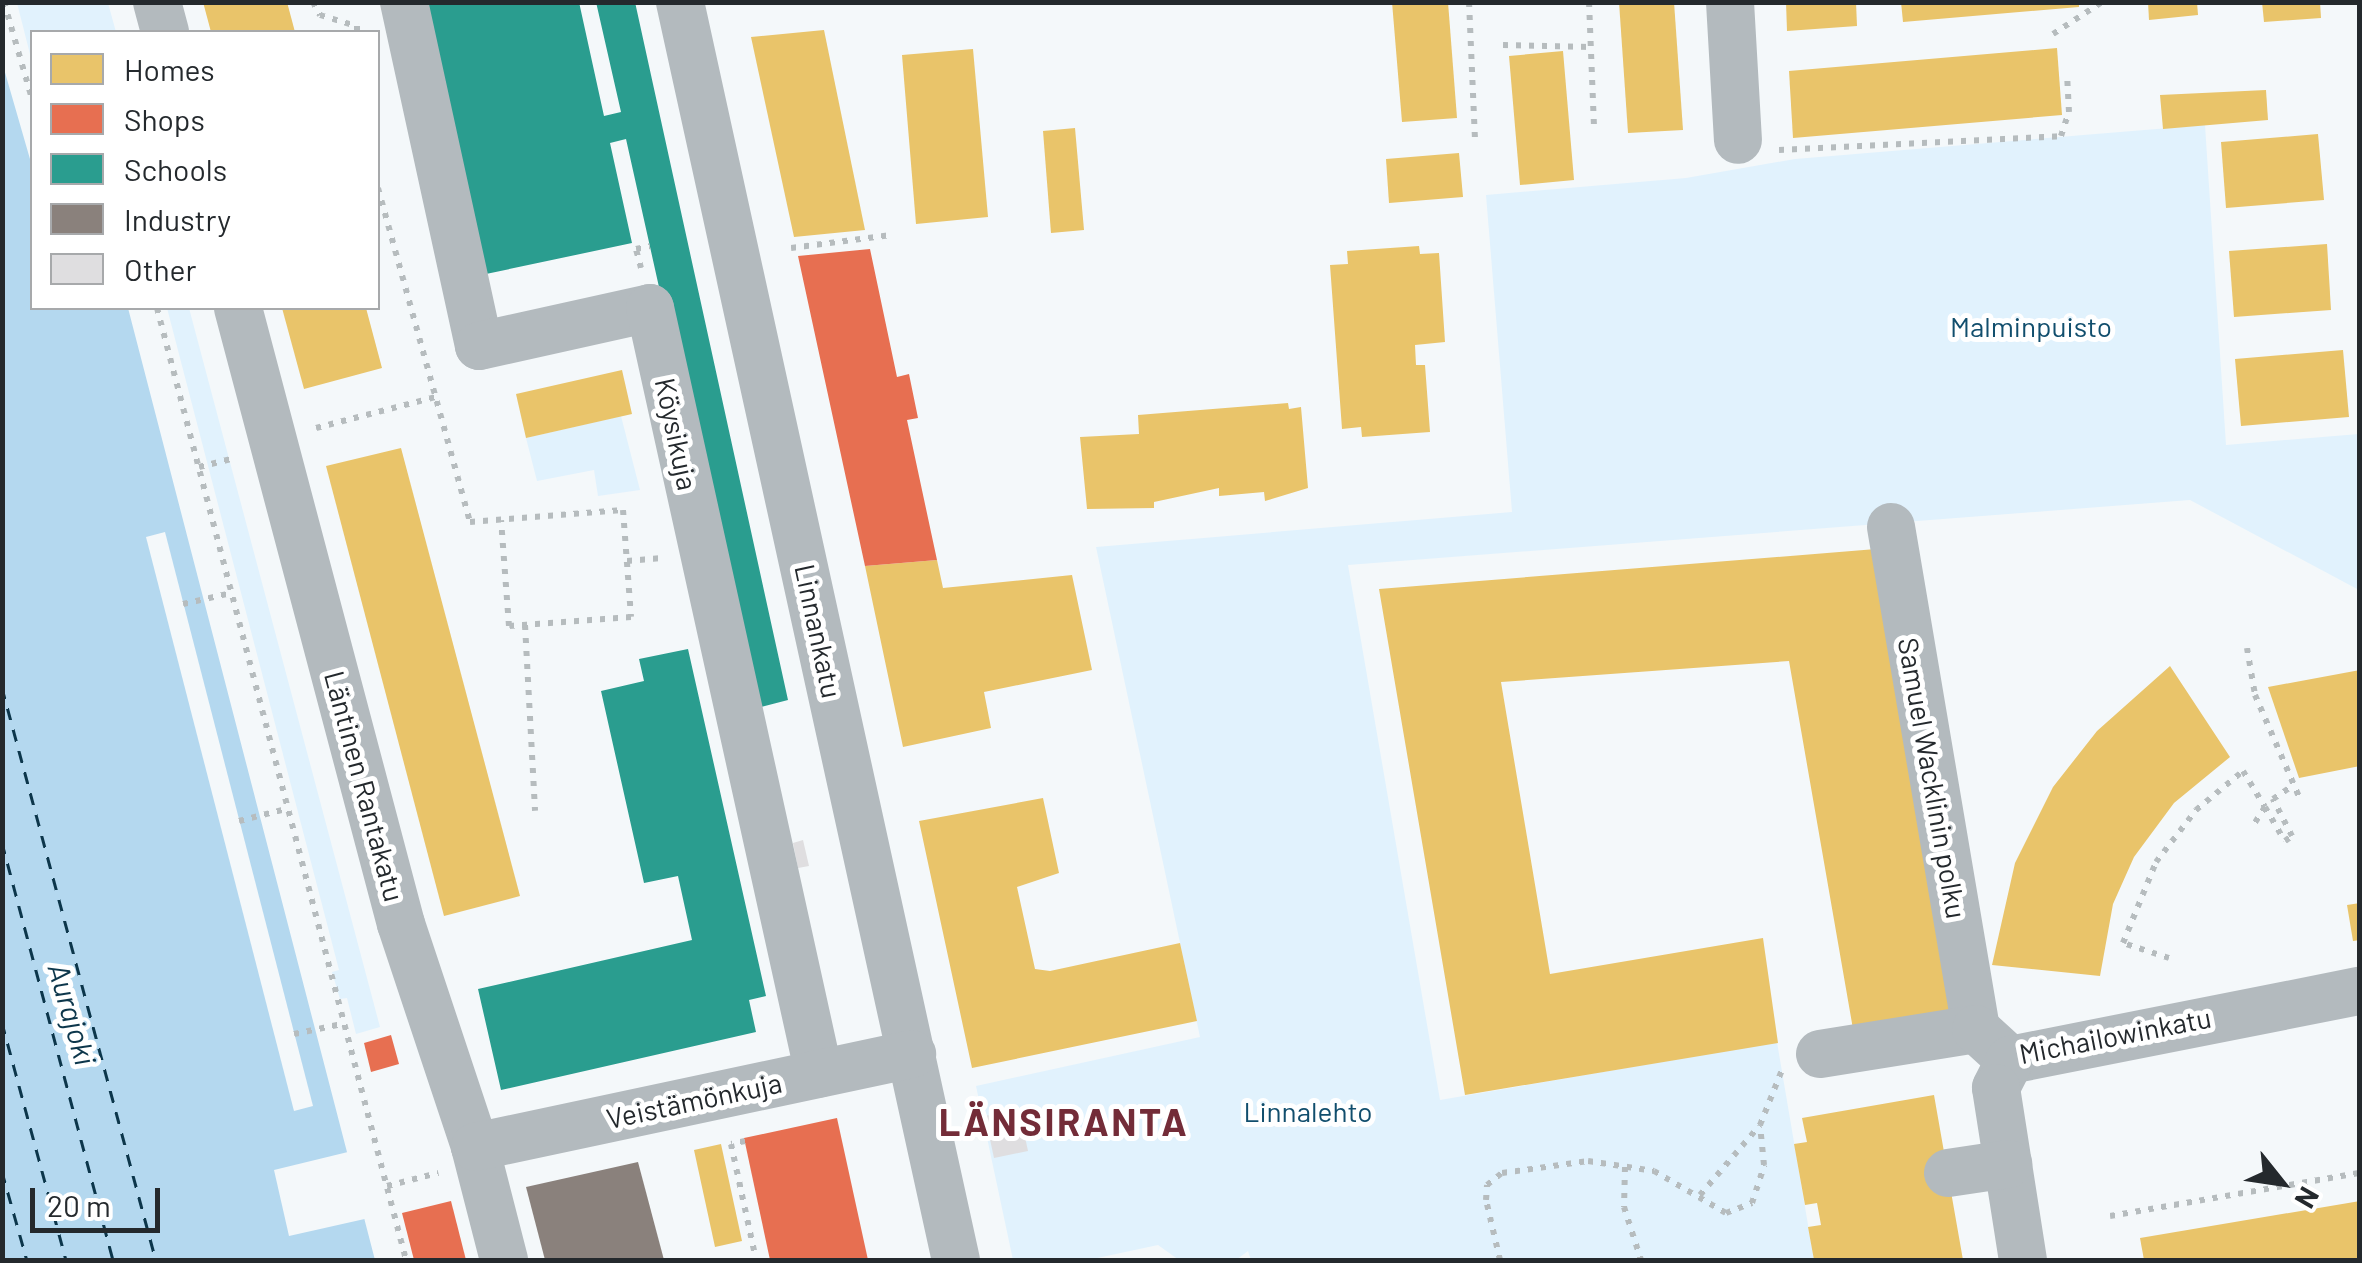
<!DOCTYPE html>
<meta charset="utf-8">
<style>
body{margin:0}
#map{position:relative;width:2362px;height:1263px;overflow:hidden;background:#f4f8fa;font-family:Barlow,sans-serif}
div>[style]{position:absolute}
.green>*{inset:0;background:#e1f2fd}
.water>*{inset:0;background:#b4d8ef}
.pier>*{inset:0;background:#f4f8fa}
.homes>*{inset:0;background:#e9c46a}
.shops>*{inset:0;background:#e76f51}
.schools>*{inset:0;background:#2a9d8f}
.industry>*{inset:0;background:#8a817c}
.ferry>*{height:2.5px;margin-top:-1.25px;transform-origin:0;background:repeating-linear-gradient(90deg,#0c364b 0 12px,transparent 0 22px)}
.building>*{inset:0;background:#dfdee0}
.path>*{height:6px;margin-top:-3px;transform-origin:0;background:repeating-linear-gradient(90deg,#b6bcbe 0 5px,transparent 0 13px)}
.minor>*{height:48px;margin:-24px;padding:0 24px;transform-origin:24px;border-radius:24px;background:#b3babe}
span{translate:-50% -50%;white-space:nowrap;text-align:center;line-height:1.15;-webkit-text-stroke:10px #fff;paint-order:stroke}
.park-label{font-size:28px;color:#114e6d}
.street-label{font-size:28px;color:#24292d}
.water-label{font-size:30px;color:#0c364b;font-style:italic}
.district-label{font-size:38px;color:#732c38;font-weight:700;letter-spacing:2.5px}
.frame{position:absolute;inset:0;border:5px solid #24292d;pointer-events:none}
.legend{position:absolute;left:30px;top:30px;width:350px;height:280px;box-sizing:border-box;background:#fff;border:2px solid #a7a9ab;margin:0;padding:12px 18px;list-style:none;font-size:30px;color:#24292d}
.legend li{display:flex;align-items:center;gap:20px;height:50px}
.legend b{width:50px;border:2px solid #a7a9ab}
.north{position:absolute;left:2232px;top:1133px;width:100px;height:100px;-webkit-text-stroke:8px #fff;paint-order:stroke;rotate:120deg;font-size:28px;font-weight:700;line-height:40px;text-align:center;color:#24292d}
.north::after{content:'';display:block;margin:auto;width:35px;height:45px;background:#24292d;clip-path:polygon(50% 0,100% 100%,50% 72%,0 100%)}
.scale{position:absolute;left:30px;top:1188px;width:130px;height:45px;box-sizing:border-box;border:5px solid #24292d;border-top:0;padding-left:12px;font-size:30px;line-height:35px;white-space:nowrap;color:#24292d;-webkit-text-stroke:8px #fff;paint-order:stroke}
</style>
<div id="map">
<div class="green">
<div style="clip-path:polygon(17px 3px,108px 3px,116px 32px,32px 32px,32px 62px)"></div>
<div style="clip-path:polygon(2205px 125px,2226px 445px,2359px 434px,2359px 590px,2190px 500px,1348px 565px,1440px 1100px,1777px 1042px,1814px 1260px,1251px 1260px,1248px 1251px,1236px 1260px,1179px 1260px,1158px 1245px,1088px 1260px,1013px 1260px,976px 1086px,1200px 1037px,1096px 547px,1512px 512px,1486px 195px,1686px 178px,1795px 159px)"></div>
<div style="clip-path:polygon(167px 308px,189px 308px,380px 1027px,356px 1034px,347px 998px,340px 999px,332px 972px,339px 970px)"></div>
<div style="clip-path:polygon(621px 416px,640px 490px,598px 496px,594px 470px,537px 481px,526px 438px)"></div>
</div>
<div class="water">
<div style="clip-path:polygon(2px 62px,32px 166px,32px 308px,128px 308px,375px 1260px,3px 1260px)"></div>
</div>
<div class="pier">
<div style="clip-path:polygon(165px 532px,313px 1106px,294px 1111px,146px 537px)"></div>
<div style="clip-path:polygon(352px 1151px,369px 1218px,289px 1236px,274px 1170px)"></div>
</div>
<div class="homes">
<div style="clip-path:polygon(203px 2px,287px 2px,295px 32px,211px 32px)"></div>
<div style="clip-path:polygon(1392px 2px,1448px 2px,1457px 118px,1402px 122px)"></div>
<div style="clip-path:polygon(1619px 2px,1674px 2px,1683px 130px,1628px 133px)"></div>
<div style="clip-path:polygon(1786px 2px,1856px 2px,1857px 26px,1787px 31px)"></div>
<div style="clip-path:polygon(1901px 2px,2079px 2px,2079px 7px,1903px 22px)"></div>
<div style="clip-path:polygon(2148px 2px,2197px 2px,2198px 15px,2149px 20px)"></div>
<div style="clip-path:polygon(2262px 2px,2320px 2px,2321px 18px,2264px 22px)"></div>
<div style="clip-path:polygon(824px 30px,865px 230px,794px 237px,751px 37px)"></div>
<div style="clip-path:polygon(2057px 48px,2062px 115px,1793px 138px,1789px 71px)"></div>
<div style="clip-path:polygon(973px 49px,988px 217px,916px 224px,902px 55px)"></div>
<div style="clip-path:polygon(1563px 51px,1574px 180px,1520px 185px,1509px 56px)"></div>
<div style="clip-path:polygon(2266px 90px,2268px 120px,2163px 129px,2160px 95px)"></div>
<div style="clip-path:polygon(1075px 128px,1084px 230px,1051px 233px,1043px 131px)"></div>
<div style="clip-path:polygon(2318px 134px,2324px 200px,2226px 208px,2221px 142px)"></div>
<div style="clip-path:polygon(1459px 153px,1463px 197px,1389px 203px,1386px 159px)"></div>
<div style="clip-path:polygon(2327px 244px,2331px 310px,2234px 317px,2229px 251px)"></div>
<div style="clip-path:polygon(1419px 246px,1420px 254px,1439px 253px,1445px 342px,1415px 345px,1416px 365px,1425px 365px,1430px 432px,1362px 437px,1361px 427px,1342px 429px,1330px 265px,1348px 264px,1347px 251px)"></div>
<div style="clip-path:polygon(282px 308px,366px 308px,382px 368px,304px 389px)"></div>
<div style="clip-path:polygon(2343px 350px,2349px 417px,2241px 426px,2235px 359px)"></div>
<div style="clip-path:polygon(622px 370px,632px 414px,526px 438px,516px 394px)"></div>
<div style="clip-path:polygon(1288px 403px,1289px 409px,1301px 407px,1308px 488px,1265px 501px,1264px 492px,1219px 496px,1219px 488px,1154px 502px,1154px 508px,1087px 509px,1080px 437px,1139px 434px,1138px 415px)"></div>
<div style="clip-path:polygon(401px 448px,520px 896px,444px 916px,326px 466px)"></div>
<div style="clip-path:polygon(1876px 549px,1953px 1011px,1853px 1029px,1789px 661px,1501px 682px,1550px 974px,1763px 938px,1778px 1043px,1465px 1095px,1379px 589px)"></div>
<div style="clip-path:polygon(937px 560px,943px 588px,1072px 575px,1092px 670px,984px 692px,991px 728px,903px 747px,865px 566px)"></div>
<div style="clip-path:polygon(2170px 666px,2230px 757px,2174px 803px,2134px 857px,2113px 904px,2100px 976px,1992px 965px,2015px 863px,2053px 787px,2097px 731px)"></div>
<div style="clip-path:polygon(2360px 670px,2360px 766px,2299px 778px,2268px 687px)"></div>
<div style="clip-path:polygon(1043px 798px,1059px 873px,1017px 887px,1035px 969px,1050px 971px,1180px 943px,1197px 1021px,972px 1068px,919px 821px)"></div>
<div style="clip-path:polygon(2360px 903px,2360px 940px,2353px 941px,2347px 905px)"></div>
<div style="clip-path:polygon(1934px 1095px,1963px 1260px,1814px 1260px,1808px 1227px,1821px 1225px,1817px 1203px,1805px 1205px,1794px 1144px,1807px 1142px,1802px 1118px)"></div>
<div style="clip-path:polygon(721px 1144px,742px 1241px,715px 1247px,694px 1150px)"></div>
<div style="clip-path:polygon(2360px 1201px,2360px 1260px,2144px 1260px,2140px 1238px)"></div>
</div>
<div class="shops">
<div style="clip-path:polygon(870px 249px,897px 377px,909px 374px,918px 418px,907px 420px,937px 560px,865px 566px,798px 256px)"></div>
<div style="clip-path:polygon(391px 1035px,399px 1064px,371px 1072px,364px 1043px)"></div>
<div style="clip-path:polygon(837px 1118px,868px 1260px,770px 1260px,744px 1138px)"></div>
<div style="clip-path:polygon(451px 1201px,466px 1260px,414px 1260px,402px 1213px)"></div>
</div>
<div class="schools">
<div style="clip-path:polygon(426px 2px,579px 2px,604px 116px,621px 112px,596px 2px,635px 2px,788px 700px,753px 709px,626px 139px,610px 143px,632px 243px,486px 274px)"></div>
<div style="clip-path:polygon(688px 649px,766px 996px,749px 1000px,756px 1032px,501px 1090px,478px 989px,692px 940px,678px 876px,644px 883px,601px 691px,644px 681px,639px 659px)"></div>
</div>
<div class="industry">
<div style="clip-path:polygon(638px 1162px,664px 1260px,545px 1260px,526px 1187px)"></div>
</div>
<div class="ferry">
<div style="left:2px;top:687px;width:593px;rotate:74.96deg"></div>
<div style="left:2px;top:842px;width:432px;rotate:75.1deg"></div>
<div style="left:2px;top:1022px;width:246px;rotate:74.9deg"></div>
<div style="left:2px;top:1171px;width:92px;rotate:74.3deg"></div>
</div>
<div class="building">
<div style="clip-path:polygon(803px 840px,809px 866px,798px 868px,793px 843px)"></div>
<div style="clip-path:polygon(1019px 1109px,1028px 1151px,994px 1158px,985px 1116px)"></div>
</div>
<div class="path">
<div style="left:4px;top:2px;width:101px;rotate:73.9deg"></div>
<div style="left:313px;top:2px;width:15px;rotate:62deg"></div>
<div style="left:320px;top:15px;width:39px;rotate:17deg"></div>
<div style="left:357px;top:26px;width:6px;rotate:90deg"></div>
<div style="left:1469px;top:2px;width:138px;rotate:87.5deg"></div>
<div style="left:1589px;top:2px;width:124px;rotate:87.7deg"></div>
<div style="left:2053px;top:34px;width:59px;rotate:-33.1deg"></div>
<div style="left:1503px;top:45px;width:88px;rotate:1.3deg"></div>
<div style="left:1779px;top:150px;width:282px;rotate:-2.8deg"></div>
<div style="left:2061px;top:136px;width:25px;rotate:-72deg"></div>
<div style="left:2069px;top:112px;width:38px;rotate:-93deg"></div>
<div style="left:378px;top:188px;width:346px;rotate:74.6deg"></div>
<div style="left:470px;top:522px;width:153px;rotate:-4.5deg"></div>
<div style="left:623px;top:510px;width:107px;rotate:85.7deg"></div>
<div style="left:631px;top:617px;width:122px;rotate:175.8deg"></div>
<div style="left:509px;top:626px;width:106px;rotate:-94.3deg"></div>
<div style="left:791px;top:248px;width:101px;rotate:-7.4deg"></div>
<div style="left:641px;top:268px;width:20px;rotate:-105deg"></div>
<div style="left:636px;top:249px;width:14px;rotate:-12deg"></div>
<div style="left:157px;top:308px;width:984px;rotate:75.34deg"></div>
<div style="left:316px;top:428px;width:124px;rotate:-14.5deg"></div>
<div style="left:199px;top:467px;width:33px;rotate:-14deg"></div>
<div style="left:627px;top:561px;width:35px;rotate:-5deg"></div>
<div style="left:183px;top:604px;width:49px;rotate:-12.9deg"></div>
<div style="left:525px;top:625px;width:186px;rotate:86.9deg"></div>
<div style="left:2247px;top:648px;width:48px;rotate:80.3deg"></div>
<div style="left:2255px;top:695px;width:113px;rotate:66.6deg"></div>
<div style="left:2265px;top:807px;width:39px;rotate:60deg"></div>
<div style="left:2285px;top:841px;width:9px;rotate:-36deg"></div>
<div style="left:2292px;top:836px;width:42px;rotate:-117.2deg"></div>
<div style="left:2273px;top:799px;width:22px;rotate:-34deg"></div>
<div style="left:239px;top:821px;width:49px;rotate:-14.3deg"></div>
<div style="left:2169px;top:958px;width:48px;rotate:-161.9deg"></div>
<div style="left:2123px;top:943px;width:87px;rotate:-67.8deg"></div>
<div style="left:2156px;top:862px;width:66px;rotate:-52.4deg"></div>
<div style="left:2196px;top:810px;width:61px;rotate:-39.7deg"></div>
<div style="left:2243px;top:771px;width:42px;rotate:58.6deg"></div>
<div style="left:2265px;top:807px;width:20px;rotate:123deg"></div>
<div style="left:294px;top:1034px;width:49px;rotate:-11.8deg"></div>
<div style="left:745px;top:1141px;width:14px;rotate:168deg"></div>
<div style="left:731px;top:1144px;width:119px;rotate:77.8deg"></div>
<div style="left:1625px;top:1167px;width:40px;rotate:91.4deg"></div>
<div style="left:1624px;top:1207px;width:56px;rotate:72.2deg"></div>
<div style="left:387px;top:1186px;width:53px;rotate:-14.3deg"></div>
<div style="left:1700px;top:1195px;width:92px;rotate:-49.4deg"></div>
<div style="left:2110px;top:1216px;width:254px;rotate:-9.8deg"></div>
<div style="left:1500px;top:1260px;width:62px;rotate:-103.1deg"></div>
<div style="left:1486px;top:1200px;width:15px;rotate:-86deg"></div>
<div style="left:1487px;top:1185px;width:19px;rotate:-39deg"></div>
<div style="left:1502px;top:1173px;width:87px;rotate:-7.9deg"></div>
<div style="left:1588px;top:1161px;width:67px;rotate:8.6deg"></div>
<div style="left:1654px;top:1171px;width:83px;rotate:30.3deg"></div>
<div style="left:1726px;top:1213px;width:28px;rotate:-21deg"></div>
<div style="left:1752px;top:1203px;width:40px;rotate:-72deg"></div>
<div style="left:1764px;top:1165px;width:40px;rotate:-95.7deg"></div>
<div style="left:1760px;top:1125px;width:59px;rotate:-68.2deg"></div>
</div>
<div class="minor">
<div style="left:157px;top:2px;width:31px;rotate:75deg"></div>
<div style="left:404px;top:2px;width:352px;rotate:77.7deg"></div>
<div style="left:479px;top:346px;width:175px;rotate:-12.5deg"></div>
<div style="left:650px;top:308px;width:784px;rotate:77.56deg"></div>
<div style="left:680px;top:2px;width:1288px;rotate:77.63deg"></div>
<div style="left:1730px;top:2px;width:138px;rotate:86.7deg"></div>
<div style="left:238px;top:308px;width:637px;rotate:75.18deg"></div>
<div style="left:401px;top:924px;width:235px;rotate:71.6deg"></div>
<div style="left:475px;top:1147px;width:117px;rotate:75.6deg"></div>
<div style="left:1891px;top:527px;width:509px;rotate:80.39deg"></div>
<div style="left:1820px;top:1054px;width:158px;rotate:-9.1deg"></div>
<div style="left:1976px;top:1029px;width:46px;rotate:42.4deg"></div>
<div style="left:2010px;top:1060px;width:357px;rotate:-11.2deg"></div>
<div style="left:2010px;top:1060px;width:31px;rotate:117deg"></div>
<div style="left:1996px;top:1088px;width:174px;rotate:81.1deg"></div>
<div style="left:475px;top:1147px;width:447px;rotate:-12deg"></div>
<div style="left:1948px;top:1173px;width:61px;rotate:-8.5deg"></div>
</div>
<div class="park-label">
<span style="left:2031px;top:326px">Malminpuisto</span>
<span style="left:1308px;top:1111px">Linnalehto</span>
</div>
<div class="street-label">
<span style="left:677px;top:434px;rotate:78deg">Köysikuja</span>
<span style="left:819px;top:631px;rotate:78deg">Linnankatu</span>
<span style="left:1933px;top:778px;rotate:80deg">Samuel Wacklinin polku</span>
<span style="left:365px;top:786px;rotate:75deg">Läntinen Rantakatu</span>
<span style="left:2115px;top:1035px;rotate:-11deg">Michailowinkatu</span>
<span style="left:694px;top:1100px;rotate:-12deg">Veistämönkuja</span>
</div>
<div class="water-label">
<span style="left:73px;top:1014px;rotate:74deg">Aurajoki</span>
</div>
<div class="district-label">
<span style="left:1064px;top:1122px">LÄNSIRANTA</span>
</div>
<div class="frame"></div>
<ul class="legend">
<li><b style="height:28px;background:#e9c46a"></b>Homes</li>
<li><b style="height:28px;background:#e76f51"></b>Shops</li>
<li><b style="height:28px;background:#2a9d8f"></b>Schools</li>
<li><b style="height:28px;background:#8a817c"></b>Industry</li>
<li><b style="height:28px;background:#dfdee0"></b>Other</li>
</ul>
<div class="north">N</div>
<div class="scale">20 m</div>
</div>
